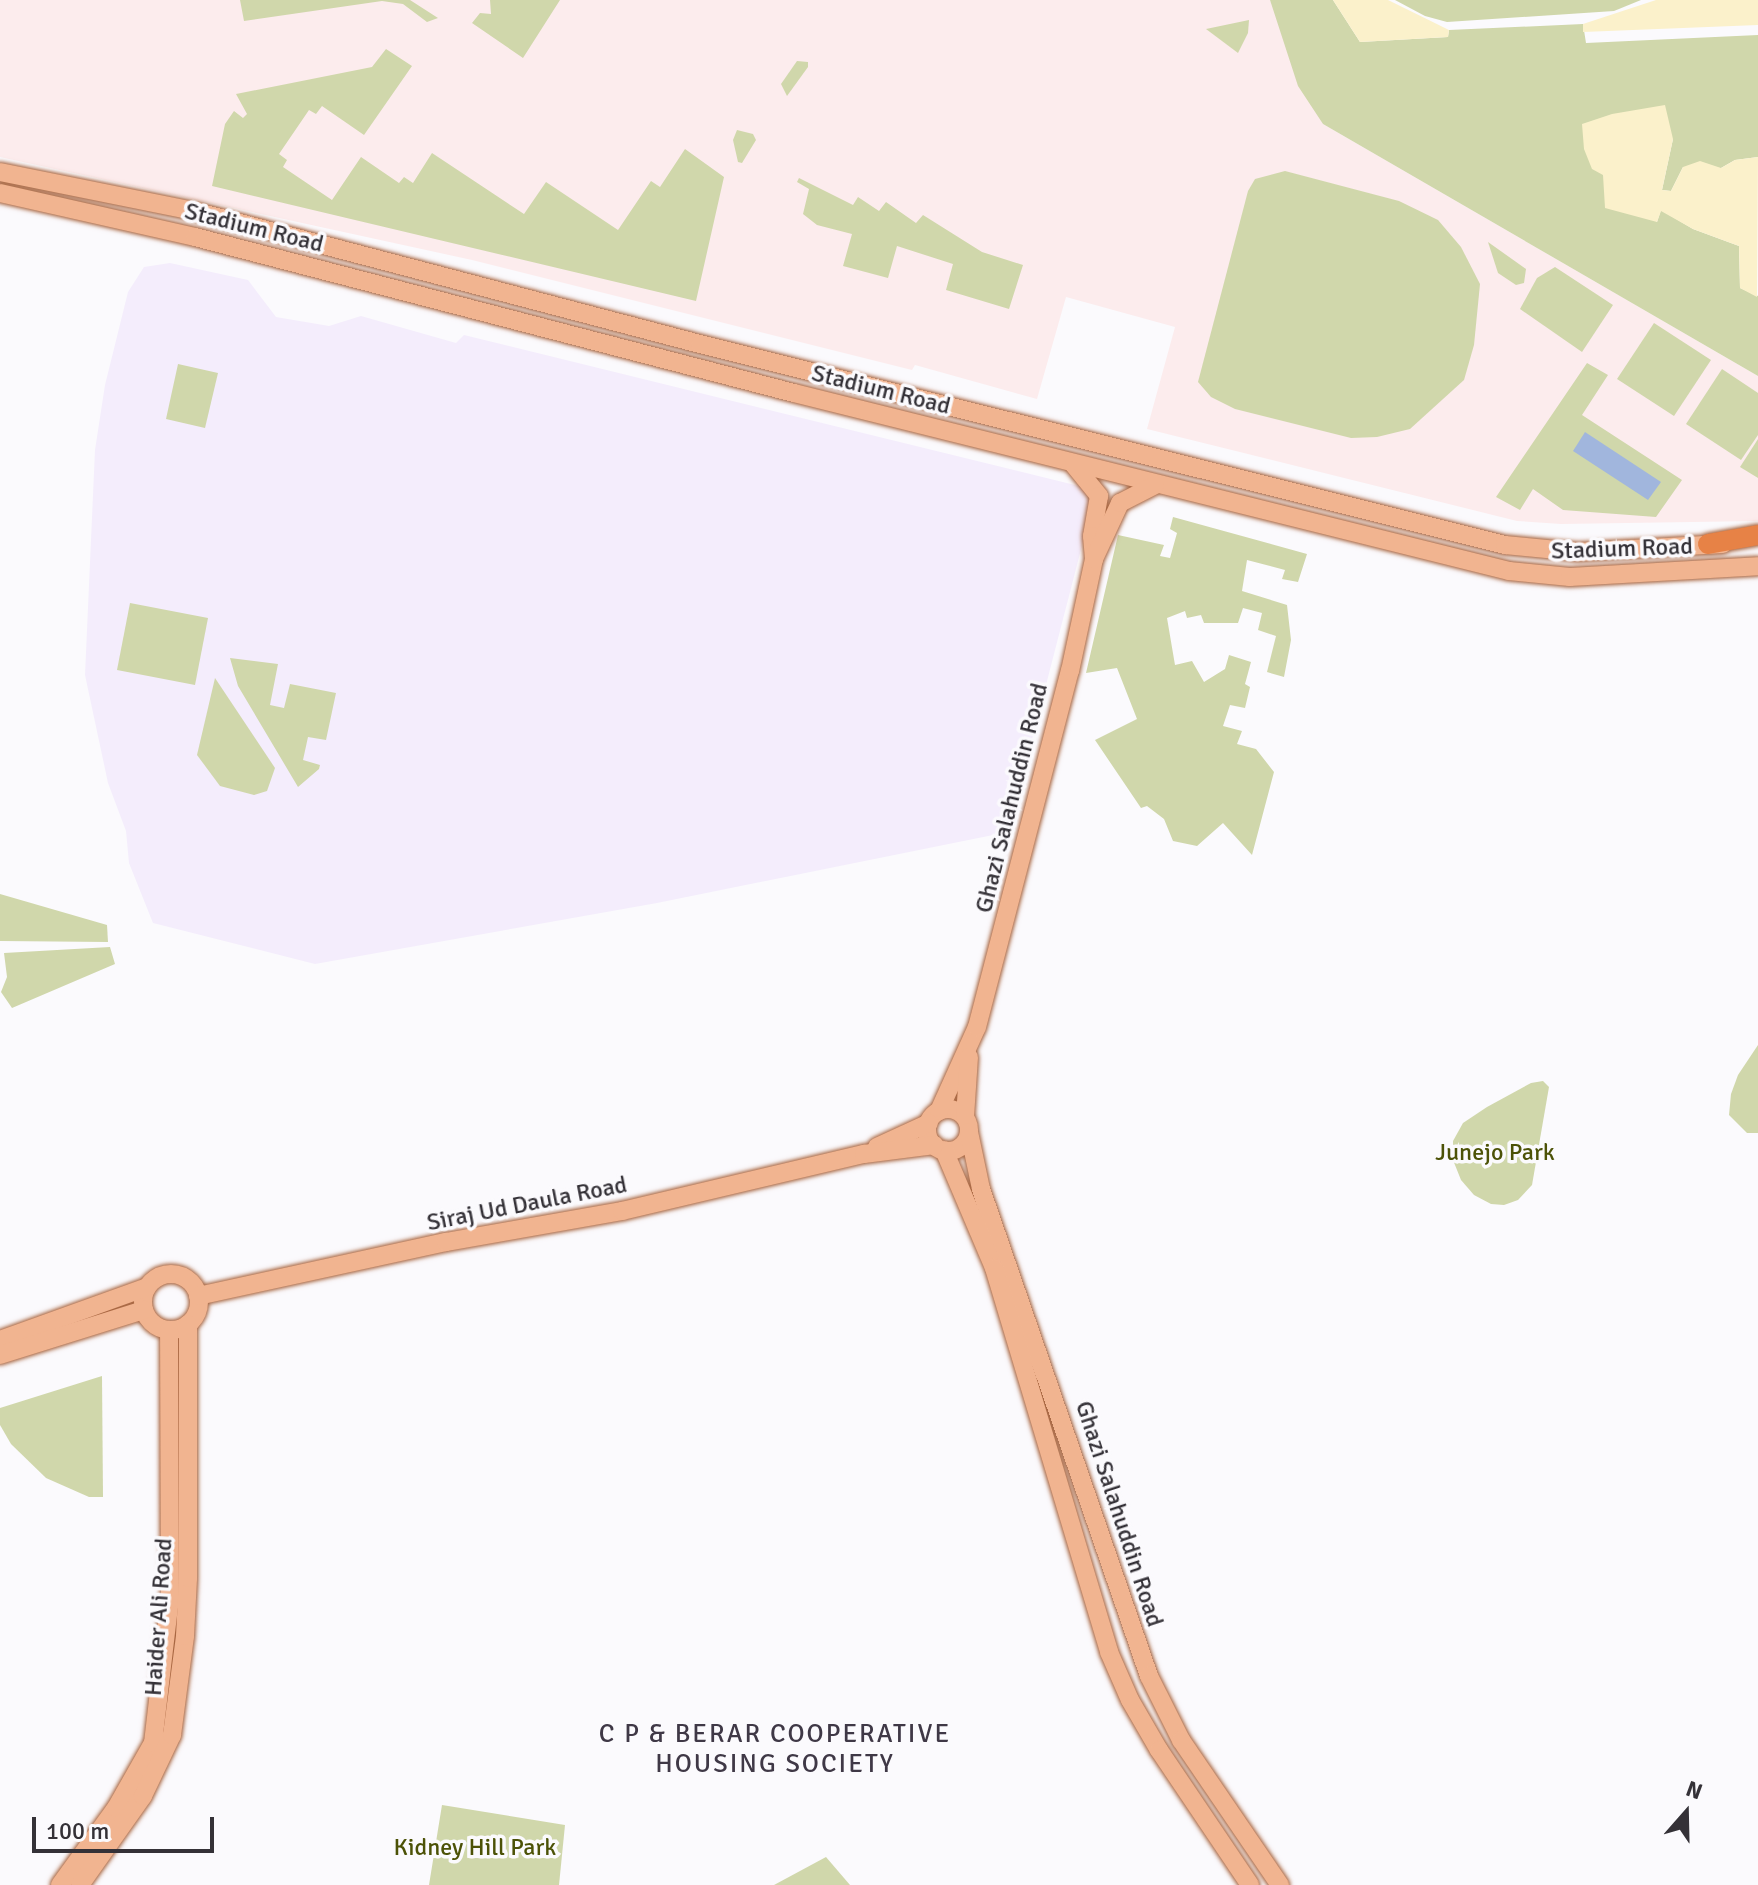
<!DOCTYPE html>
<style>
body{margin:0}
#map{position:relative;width:1758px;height:1885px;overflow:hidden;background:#fbfafd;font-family:Signika,sans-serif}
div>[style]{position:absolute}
.built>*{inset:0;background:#f4edfc}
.medical>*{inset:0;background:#fceced}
.green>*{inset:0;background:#d0d7ab}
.sand>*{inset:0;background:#fbf1cb}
.water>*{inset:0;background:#a1b6dd}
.roads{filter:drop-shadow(0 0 2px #a86641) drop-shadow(0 0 2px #a86641)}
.major>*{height:18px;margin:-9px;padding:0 9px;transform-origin:9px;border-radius:9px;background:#f1b490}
.major>.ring{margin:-9px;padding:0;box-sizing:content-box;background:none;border:18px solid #f1b490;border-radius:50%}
.highway>*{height:20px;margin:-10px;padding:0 10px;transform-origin:10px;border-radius:10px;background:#e78246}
span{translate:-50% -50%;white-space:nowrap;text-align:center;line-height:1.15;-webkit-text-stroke:7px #fbfafd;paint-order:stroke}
.street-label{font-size:24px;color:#343137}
.park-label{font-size:24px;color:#4c5207}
.neighbourhood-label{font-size:26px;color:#3f3846;letter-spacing:2px}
.north{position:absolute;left:1646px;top:1773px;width:80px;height:80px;-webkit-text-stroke:6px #fbfafd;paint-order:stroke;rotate:20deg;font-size:22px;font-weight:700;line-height:32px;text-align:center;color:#343137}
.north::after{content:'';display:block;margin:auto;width:28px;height:36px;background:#343137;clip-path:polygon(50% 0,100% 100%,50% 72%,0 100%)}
.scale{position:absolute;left:32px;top:1817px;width:182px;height:36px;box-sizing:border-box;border:4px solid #343137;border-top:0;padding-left:10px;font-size:24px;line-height:28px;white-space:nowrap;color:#343137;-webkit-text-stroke:6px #fbfafd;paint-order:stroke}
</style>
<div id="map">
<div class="built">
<div style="clip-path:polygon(170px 263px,248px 280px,276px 317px,329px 326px,361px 316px,456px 343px,464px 335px,1087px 488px,1093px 503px,1008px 832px,657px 903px,315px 964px,153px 923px,129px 863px,126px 831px,108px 783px,85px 675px,95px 450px,105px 385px,128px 292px,144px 267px)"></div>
</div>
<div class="medical">
<div style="clip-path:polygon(0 0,1270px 0,1323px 124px,1758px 376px,1758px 521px,1561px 524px,1517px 521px,1147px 429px,1175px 327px,1066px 297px,1037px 399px,915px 365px,912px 370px,472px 260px,0 157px)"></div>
</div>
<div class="green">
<div style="clip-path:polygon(240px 0,410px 0,438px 18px,427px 22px,403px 4px,382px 1px,244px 21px)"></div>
<div style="clip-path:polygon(490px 0,560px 0,523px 58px,472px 23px,480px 13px,491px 14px)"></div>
<div style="clip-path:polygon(1270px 0,1333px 0,1360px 42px,1448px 37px,1449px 30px,1583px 24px,1586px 43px,1758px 35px,1758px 157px,1735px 160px,1721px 168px,1683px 167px,1671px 191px,1662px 190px,1673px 139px,1603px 175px,1657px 222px,1661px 210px,1693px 229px,1739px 246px,1740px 288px,1758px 296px,1758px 376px,1323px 124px,1298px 86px)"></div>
<div style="clip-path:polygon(1395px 0,1641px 0,1614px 11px,1447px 22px,1425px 16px)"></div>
<div style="clip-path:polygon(1249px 20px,1248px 33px,1238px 53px,1206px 29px)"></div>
<div style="clip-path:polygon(386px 49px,412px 66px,364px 135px,322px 106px,316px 114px,309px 110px,279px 154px,287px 160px,283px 167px,332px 200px,361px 157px,399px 183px,404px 177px,413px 183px,432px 153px,524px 214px,546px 182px,618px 230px,651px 181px,660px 187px,685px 149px,724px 177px,696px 301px,212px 186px,225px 124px,234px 111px,243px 118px,247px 114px,236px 94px,372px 67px)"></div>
<div style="clip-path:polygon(797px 61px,808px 62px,808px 67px,787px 96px,781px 84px)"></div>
<div style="clip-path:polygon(737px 130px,753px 134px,756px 140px,742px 163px,738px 162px,733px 140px)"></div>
<div style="clip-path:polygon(1285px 171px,1399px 201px,1438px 220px,1461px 247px,1480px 284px,1474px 345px,1464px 380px,1410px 429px,1377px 437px,1351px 438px,1235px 409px,1211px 397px,1198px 382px,1248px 191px,1255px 179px)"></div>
<div style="clip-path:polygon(799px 178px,853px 205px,858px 197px,879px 211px,886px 202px,916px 223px,923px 215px,982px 252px,1023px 265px,1009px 309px,946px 290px,953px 264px,897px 246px,888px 278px,843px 266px,852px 234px,817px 225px,803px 214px,809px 189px,797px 182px)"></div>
<div style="clip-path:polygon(1488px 242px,1526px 269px,1524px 283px,1516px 285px,1498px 273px)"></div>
<div style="clip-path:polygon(1555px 267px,1613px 305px,1582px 352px,1520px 309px,1537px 278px)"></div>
<div style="clip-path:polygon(1654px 323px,1711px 360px,1674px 416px,1617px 379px)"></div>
<div style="clip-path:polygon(1587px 363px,1608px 375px,1582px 415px,1682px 480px,1656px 517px,1563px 510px,1533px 489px,1520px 510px,1496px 497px)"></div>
<div style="clip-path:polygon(178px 364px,218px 373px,205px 428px,166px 419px)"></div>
<div style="clip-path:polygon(1722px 369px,1758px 393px,1758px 435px,1741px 460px,1686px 424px)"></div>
<div style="clip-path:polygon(1758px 439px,1758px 478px,1740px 467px)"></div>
<div style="clip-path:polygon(1173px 517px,1307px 554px,1298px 582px,1282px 579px,1285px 570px,1247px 560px,1242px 591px,1287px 605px,1291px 640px,1284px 677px,1267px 672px,1276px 636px,1258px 630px,1262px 613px,1243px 608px,1238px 623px,1204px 623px,1201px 615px,1187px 618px,1185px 611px,1167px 618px,1175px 665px,1192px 661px,1204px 682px,1225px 669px,1229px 655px,1251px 662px,1245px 684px,1250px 687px,1245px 708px,1230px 705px,1223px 726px,1242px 731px,1237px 744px,1256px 749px,1274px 772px,1252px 855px,1223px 823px,1197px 846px,1173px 841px,1164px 819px,1147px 806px,1141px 808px,1095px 740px,1137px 719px,1117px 668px,1086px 673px,1118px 535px,1164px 545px,1160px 556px,1170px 558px,1177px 533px,1170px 529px)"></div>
<div style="clip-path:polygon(130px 603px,208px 618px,195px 685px,117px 670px)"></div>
<div style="clip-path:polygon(230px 658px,278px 664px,270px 705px,284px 708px,290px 684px,336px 693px,326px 740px,308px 737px,303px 760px,320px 765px,319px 769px,298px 787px,238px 686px)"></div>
<div style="clip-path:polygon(215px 678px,275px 768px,267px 791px,254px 795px,220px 786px,197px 755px)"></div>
<div style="clip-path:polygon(0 894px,107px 925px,108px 942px,0 941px)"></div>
<div style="clip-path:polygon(110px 947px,115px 964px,12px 1008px,1px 992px,7px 977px,4px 953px)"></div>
<div style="clip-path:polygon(1758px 1045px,1758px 1133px,1747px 1133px,1729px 1115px,1731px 1094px,1738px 1075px)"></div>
<div style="clip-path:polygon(1543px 1081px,1549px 1087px,1532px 1185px,1518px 1200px,1504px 1205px,1491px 1204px,1474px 1195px,1461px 1180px,1453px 1160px,1453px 1141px,1463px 1123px,1487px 1107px,1531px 1083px)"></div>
<div style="clip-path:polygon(102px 1376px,103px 1497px,89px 1497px,46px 1478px,11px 1444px,0 1425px,0 1408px)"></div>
<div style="clip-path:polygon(442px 1805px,565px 1825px,559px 1885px,429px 1885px)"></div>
<div style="clip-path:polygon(826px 1857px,850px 1885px,774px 1885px)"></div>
</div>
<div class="sand">
<div style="clip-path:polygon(1333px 0,1388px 0,1449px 30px,1448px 37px,1360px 42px)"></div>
<div style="clip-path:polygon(1656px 0,1758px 0,1758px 25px,1583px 32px,1583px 24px)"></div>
<div style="clip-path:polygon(1665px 105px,1673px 139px,1662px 190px,1671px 191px,1683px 167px,1700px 161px,1721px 168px,1735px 160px,1758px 157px,1757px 297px,1740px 288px,1739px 246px,1693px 229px,1661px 211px,1657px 222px,1605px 208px,1603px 175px,1592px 169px,1584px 149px,1582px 124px,1612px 114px)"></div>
</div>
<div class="water">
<div style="clip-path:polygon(1585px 432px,1661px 482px,1648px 500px,1573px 451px)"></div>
</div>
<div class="roads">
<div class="major">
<div style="left:0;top:172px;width:198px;rotate:11.4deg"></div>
<div style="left:194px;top:211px;width:523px;rotate:14.73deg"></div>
<div style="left:700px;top:344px;width:830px;rotate:14.02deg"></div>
<div style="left:1505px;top:545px;width:73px;rotate:5.5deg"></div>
<div style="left:1578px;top:552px;width:145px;rotate:-3.2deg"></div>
<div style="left:0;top:193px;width:200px;rotate:12.7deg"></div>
<div style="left:195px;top:237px;width:619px;rotate:14.6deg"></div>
<div style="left:794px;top:393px;width:737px;rotate:13.98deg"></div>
<div style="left:1509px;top:571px;width:61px;rotate:5.6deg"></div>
<div style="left:1570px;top:577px;width:188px;rotate:-3.3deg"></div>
<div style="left:1074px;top:465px;width:40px;rotate:51deg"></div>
<div style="left:1099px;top:496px;width:41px;rotate:99.9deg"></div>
<div style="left:1092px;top:536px;width:23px;rotate:85deg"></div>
<div class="ring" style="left:927px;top:1109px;width:24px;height:24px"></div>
<div style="left:939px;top:1111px;width:92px;rotate:-65.7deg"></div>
<div style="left:977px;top:1027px;width:368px;rotate:-75.4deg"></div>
<div style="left:1070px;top:671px;width:115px;rotate:-77.9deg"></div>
<div style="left:1094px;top:559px;width:62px;rotate:-65.1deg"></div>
<div style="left:1120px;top:503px;width:39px;rotate:-27deg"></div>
<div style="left:965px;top:1117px;width:60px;rotate:-86.2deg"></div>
<div style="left:969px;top:1132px;width:58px;rotate:78.1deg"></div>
<div style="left:981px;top:1189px;width:515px;rotate:70.97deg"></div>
<div style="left:1149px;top:1676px;width:72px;rotate:63.4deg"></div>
<div style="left:1181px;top:1740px;width:176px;rotate:55.7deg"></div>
<div style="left:877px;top:1147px;width:57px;rotate:-24.8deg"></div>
<div style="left:944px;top:1150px;width:128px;rotate:67deg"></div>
<div style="left:994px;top:1268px;width:401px;rotate:73.3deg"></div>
<div style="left:1109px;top:1652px;width:52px;rotate:66.4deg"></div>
<div style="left:1130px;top:1700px;width:58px;rotate:59.9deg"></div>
<div style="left:1159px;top:1750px;width:163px;rotate:56deg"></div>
<div class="ring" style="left:143px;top:1274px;width:38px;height:38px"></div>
<div style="left:198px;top:1296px;width:254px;rotate:-12.3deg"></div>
<div style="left:446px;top:1242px;width:179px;rotate:-10deg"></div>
<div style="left:622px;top:1211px;width:249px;rotate:-13.3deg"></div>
<div style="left:864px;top:1154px;width:71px;rotate:-7.3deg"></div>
<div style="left:0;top:1340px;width:156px;rotate:-19.8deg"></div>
<div style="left:0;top:1355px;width:151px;rotate:-17.4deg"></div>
<div style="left:60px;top:1885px;width:95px;rotate:-54deg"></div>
<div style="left:116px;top:1808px;width:75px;rotate:-60.4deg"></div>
<div style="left:153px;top:1743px;width:145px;rotate:-83.3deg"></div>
<div style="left:170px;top:1599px;width:269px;rotate:-90.2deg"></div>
<div style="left:80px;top:1885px;width:109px;rotate:-54.7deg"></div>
<div style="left:143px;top:1796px;width:68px;rotate:-64.6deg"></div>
<div style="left:172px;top:1735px;width:100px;rotate:-82.5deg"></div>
<div style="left:185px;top:1636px;width:58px;rotate:-87deg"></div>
<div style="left:188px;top:1578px;width:254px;rotate:-90deg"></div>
</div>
<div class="highway">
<div style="left:1708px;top:544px;width:51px;rotate:-10.2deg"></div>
</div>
</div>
<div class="street-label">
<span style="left:254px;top:228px;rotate:14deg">Stadium Road</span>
<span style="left:881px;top:390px;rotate:14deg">Stadium Road</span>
<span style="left:1622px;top:549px;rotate:-2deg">Stadium Road</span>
<span style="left:1012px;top:798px;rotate:-76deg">Ghazi Salahuddin Road</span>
<span style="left:527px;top:1204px;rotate:-11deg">Siraj Ud Daula Road</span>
<span style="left:1119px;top:1514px;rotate:72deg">Ghazi Salahuddin Road</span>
<span style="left:159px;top:1617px;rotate:-86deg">Haider Ali Road</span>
</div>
<div class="park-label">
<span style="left:1495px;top:1153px">Junejo Park</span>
<span style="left:475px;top:1848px">Kidney Hill Park</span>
</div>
<div class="neighbourhood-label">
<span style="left:775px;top:1750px">C P &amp; BERAR COOPERATIVE<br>HOUSING SOCIETY</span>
</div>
<div class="north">N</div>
<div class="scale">100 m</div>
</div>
